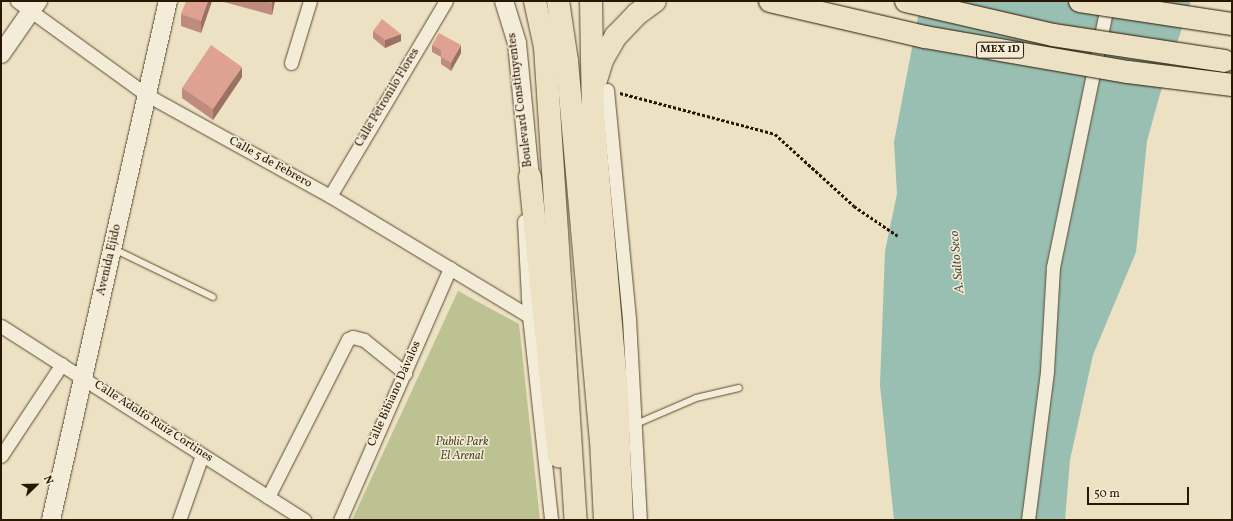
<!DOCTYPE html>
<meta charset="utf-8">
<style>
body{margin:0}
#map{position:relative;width:1233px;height:521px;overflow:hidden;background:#ede1c3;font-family:Vollkorn,serif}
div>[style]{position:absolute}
.green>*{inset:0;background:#bcc292}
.water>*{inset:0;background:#99beb2}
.path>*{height:2.5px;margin-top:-1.25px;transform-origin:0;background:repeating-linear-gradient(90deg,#2a1700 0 3px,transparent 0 5px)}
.roads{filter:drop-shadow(0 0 1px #5b4a31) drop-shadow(0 0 1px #5b4a31)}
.lane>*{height:6px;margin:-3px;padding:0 3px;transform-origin:3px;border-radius:3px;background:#f3ecd8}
.street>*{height:13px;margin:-6.5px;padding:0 6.5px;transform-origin:6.5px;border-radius:6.5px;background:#f3ecd8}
.secondary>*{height:18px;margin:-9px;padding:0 9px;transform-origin:9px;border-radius:9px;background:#f3ecd8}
.highway>*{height:22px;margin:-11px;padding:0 11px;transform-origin:11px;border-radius:11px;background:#ede1c3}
.bridges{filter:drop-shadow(0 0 1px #2a1700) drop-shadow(0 0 1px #2a1700)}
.highway-bridge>*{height:22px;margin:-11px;padding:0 11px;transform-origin:11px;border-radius:11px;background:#ede1c3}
.wall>*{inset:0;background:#bf8b7e}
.shaded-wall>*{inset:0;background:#9b7166}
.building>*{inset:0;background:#dea292}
span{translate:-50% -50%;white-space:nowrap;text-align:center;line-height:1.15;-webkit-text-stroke:3px #f3ecd8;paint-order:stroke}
.shield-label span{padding:1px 3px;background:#f3ecd8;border:1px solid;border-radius:3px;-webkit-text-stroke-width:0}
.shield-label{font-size:11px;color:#2a1700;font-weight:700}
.street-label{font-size:12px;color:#2a1700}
.park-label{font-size:12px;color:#564a2c;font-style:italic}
.water-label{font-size:13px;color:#51513e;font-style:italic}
.frame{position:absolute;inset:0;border:2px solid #2a1700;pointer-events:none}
.north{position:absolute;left:16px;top:465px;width:40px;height:40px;-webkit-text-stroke:3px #f3ecd8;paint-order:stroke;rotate:67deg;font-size:11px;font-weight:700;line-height:16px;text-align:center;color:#2a1700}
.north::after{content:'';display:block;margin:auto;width:14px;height:18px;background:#2a1700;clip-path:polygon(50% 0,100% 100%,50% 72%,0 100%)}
.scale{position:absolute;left:1087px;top:487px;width:102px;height:18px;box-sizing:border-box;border:2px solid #2a1700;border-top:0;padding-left:5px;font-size:12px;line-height:14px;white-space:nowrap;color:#2a1700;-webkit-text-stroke:3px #f3ecd8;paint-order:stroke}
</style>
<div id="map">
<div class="green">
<div style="clip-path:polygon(458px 291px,519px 324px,540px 520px,352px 520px)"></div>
</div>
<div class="water">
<div style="clip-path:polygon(921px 1px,1191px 1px,1160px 94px,1147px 141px,1136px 252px,1093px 355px,1070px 460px,1065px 520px,894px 520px,880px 385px,885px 251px,897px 194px,894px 142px)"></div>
</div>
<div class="path">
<div style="left:620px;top:93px;width:160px;rotate:14.8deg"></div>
<div style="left:775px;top:134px;width:107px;rotate:42.3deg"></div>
<div style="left:854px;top:206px;width:53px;rotate:34.3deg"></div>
</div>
<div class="roads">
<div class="lane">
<div style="left:114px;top:249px;width:110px;rotate:25.9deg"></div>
<div style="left:636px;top:424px;width:65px;rotate:-23.4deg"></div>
<div style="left:696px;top:398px;width:44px;rotate:-13.1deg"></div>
</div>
<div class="street">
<div style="left:17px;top:1px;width:160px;rotate:35.9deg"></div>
<div style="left:147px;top:95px;width:209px;rotate:28.9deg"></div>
<div style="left:330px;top:196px;width:232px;rotate:31.1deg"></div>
<div style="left:291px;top:63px;width:65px;rotate:-73deg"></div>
<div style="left:607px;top:90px;width:230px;rotate:84.5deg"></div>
<div style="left:629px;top:319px;width:201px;rotate:86.9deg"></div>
<div style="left:330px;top:196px;width:227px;rotate:-59.3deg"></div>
<div style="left:524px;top:221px;width:95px;rotate:87deg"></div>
<div style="left:529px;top:316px;width:205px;rotate:83.8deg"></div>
<div style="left:1px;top:326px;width:360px;rotate:32.6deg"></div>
<div style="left:1px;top:456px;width:110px;rotate:-56.5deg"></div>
<div style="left:268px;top:497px;width:177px;rotate:-63.1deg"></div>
<div style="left:348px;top:339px;width:5px;rotate:-22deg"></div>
<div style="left:353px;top:337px;width:11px;rotate:15deg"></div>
<div style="left:364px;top:340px;width:53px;rotate:38.8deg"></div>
<div style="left:179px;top:520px;width:69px;rotate:-70.5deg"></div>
<div style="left:340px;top:520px;width:275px;rotate:-66.4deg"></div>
<div style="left:1028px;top:520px;width:150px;rotate:-82.7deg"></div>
<div style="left:1047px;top:371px;width:104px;rotate:-86.7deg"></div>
<div style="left:1053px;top:267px;width:272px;rotate:-78.3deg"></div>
</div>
<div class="secondary">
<div style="left:504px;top:1px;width:44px;rotate:72.8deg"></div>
<div style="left:517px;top:43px;width:135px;rotate:84.5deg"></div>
<div style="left:1px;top:54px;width:65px;rotate:-55.1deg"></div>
<div style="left:51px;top:520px;width:532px;rotate:-77.3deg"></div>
</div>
<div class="highway">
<div style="left:535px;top:1px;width:47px;rotate:77.7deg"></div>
<div style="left:545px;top:47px;width:474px;rotate:86.3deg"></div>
<div style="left:558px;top:1px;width:61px;rotate:81.5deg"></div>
<div style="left:567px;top:61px;width:380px;rotate:84.9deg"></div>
<div style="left:601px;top:439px;width:81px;rotate:87.2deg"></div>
<div style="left:591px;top:1px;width:114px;rotate:89deg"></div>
<div style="left:593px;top:115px;width:282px;rotate:85.1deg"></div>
<div style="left:617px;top:396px;width:124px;rotate:87.7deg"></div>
<div style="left:596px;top:80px;width:21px;rotate:-73deg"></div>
<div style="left:602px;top:60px;width:28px;rotate:-60deg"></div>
<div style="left:616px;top:36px;width:30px;rotate:-46deg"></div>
<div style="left:637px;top:14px;width:22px;rotate:-36deg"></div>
<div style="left:530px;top:177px;width:281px;rotate:84.1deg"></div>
</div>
</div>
<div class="bridges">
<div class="highway-bridge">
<div style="left:770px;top:1px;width:159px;rotate:13.1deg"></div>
<div style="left:925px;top:37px;width:206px;rotate:9.8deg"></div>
<div style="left:1128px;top:72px;width:105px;rotate:7.1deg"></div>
<div style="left:906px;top:1px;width:151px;rotate:13deg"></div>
<div style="left:1053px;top:35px;width:173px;rotate:8.6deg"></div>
<div style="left:1080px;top:1px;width:154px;rotate:8.6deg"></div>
</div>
</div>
<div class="wall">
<div style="clip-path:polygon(212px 1px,201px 33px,181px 26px,181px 14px)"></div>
<div style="clip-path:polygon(220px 1px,275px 1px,272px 15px)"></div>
<div style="clip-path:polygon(373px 31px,401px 41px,385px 48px,373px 38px)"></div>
<div style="clip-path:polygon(432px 45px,461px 53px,451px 71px,441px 64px,441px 57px,432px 52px)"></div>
<div style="clip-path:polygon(242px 77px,213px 120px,182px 98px,182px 88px)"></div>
</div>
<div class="shaded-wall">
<div style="clip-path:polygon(208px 1px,212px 1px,201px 33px,201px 21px)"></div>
<div style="clip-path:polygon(272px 1px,275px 1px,272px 15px)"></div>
<div style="clip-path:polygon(401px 34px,401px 41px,385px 48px,385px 40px)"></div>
<div style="clip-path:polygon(461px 45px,461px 53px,451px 71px,451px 63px)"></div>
<div style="clip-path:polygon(242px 67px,242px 77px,213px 120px,213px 109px)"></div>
</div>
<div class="building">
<div style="clip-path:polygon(186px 1px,208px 1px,201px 21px,181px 14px)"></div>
<div style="clip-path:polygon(265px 1px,272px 1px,272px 3px)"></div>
<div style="clip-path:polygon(382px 19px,401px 34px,385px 40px,373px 31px)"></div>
<div style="clip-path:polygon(439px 33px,461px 45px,451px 63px,441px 57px,441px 50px,432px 45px)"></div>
<div style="clip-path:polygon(211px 45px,242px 67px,213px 109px,182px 88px)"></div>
</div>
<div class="shield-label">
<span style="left:1000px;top:50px">MEX 1D</span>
</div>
<div class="street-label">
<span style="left:388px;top:98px;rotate:-59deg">Calle Petronilo Flores</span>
<span style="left:521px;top:100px;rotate:-97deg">Boulevard Constituyentes</span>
<span style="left:270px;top:163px;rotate:29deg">Calle 5 de Febrero</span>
<span style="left:110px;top:260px;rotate:-77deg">Avenida Ejido</span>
<span style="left:395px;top:394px;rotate:-66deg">Calle Bibiano Dávalos</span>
<span style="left:153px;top:422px;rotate:33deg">Calle Adolfo Ruíz Cortines</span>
</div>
<div class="park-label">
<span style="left:462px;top:450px">Public Park<br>El Arenal</span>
</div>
<div class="water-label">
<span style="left:958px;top:262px;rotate:-95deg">A. Salto Seco</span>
</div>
<div class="frame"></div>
<div class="north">N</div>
<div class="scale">50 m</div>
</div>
